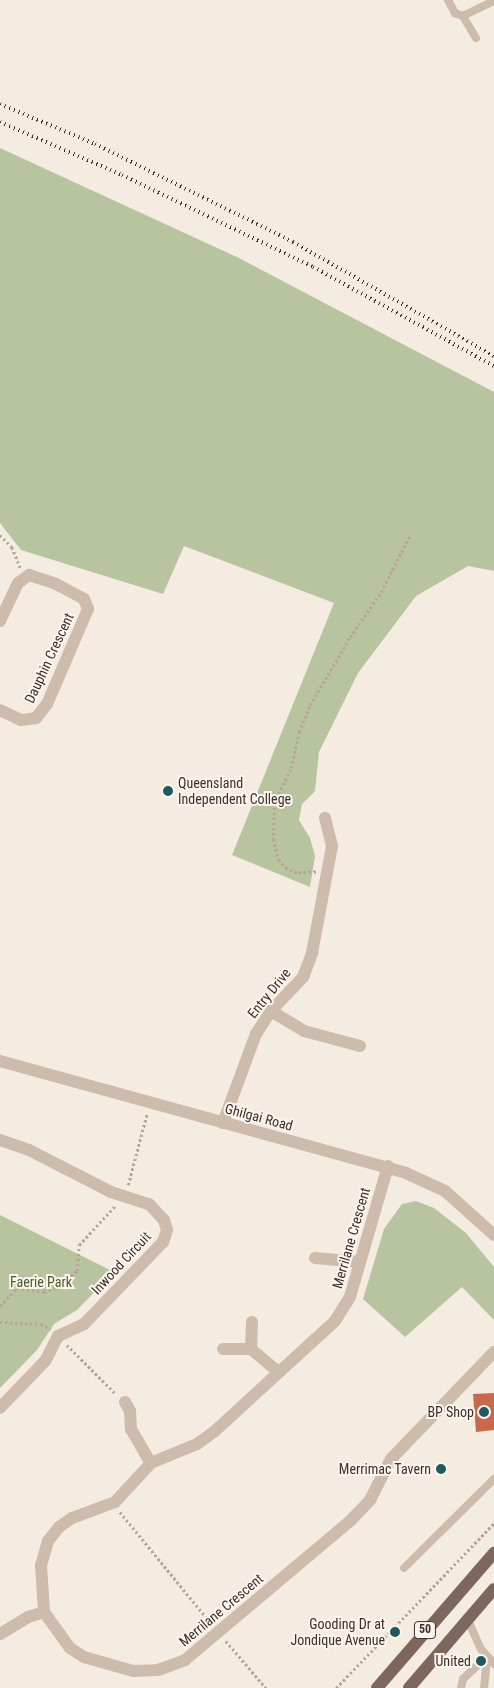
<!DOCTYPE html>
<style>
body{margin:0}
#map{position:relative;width:494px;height:1688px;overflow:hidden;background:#f4ebe1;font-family:"Roboto Condensed",sans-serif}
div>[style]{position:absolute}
.green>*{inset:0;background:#b8c4a0}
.building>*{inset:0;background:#c8694b}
.path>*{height:2.5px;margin-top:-1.25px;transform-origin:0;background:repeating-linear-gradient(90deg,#b9a596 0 2.5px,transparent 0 5px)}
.service>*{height:8px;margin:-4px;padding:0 4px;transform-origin:4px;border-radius:4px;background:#cdbbac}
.minor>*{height:12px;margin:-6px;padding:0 6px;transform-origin:6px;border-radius:6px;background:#cdbbac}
.primary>*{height:12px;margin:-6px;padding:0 6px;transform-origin:6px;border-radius:6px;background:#7d675c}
.rail>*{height:4px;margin-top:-2px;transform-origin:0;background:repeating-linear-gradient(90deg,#3b302b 0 1px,transparent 0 5px)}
.dots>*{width:14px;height:14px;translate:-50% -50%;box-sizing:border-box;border:2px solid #fbf5ee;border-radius:50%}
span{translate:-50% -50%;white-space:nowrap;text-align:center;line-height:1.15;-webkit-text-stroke:4px #fbf5ee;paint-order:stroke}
.shield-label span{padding:1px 4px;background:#fbf5ee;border:1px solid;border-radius:4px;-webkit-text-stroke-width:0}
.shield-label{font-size:12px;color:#3b302b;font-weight:700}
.street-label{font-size:14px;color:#3b302b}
.poi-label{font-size:14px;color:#3b302b}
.left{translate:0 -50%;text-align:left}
.right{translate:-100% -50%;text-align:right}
.park-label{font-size:14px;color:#4a5a2e}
</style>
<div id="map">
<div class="green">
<div style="clip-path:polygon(0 148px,239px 258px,494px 392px,494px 571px,468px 566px,416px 596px,358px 673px,319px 752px,315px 791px,302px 804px,299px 820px,310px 838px,315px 856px,310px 887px,232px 855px,334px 603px,184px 546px,163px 594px,21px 550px,0 523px)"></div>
<div style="clip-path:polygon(416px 1201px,434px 1208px,466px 1233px,494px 1267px,494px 1320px,462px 1287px,405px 1337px,363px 1299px,384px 1229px,402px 1204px)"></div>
<div style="clip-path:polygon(0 1215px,114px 1272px,77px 1310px,54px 1324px,37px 1350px,0 1388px)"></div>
</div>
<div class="building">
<div style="clip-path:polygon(494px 1393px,494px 1430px,476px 1432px,473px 1394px)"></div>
</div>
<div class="path">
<div style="left:0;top:535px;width:17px;rotate:45deg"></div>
<div style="left:12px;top:547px;width:22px;rotate:68deg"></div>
<div style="left:316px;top:872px;width:19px;rotate:177deg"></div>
<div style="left:297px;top:873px;width:11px;rotate:-158deg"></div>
<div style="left:287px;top:869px;width:11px;rotate:-135deg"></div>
<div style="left:279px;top:861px;width:22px;rotate:-106deg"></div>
<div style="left:273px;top:840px;width:37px;rotate:-88deg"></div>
<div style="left:274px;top:803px;width:39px;rotate:-64deg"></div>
<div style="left:291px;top:768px;width:37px;rotate:-77deg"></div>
<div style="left:299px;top:732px;width:29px;rotate:-68deg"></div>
<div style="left:310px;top:705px;width:79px;rotate:-59.5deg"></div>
<div style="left:350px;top:637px;width:55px;rotate:-55.4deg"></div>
<div style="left:381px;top:592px;width:64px;rotate:-63deg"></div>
<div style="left:128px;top:1185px;width:74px;rotate:-75.2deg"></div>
<div style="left:0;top:1306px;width:25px;rotate:-47deg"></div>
<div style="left:17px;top:1288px;width:27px;rotate:8deg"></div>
<div style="left:44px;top:1292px;width:12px;rotate:-20deg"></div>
<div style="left:55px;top:1288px;width:28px;rotate:-38deg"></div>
<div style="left:77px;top:1271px;width:26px;rotate:-86deg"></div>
<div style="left:79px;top:1245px;width:53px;rotate:-47.3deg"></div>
<div style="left:0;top:1322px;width:41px;rotate:2.8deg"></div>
<div style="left:41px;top:1324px;width:11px;rotate:27deg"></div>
<div style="left:67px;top:1345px;width:69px;rotate:45deg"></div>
<div style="left:120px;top:1512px;width:142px;rotate:50.7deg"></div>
<div style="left:226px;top:1641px;width:62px;rotate:49.6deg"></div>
<div style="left:336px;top:1688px;width:228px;rotate:-46.2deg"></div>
</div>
<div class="service">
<div style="left:448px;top:0;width:15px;rotate:62deg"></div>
<div style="left:455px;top:13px;width:9px;rotate:21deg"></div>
<div style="left:476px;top:38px;width:26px;rotate:-121deg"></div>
<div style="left:463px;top:16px;width:34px;rotate:-26deg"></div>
<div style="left:404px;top:1568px;width:127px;rotate:-44.7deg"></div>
<div style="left:467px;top:1618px;width:34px;rotate:66deg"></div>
<div style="left:481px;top:1649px;width:20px;rotate:49deg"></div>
<div style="left:461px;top:1688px;width:9px;rotate:-77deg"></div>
<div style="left:463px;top:1679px;width:33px;rotate:-43deg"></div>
<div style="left:484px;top:1688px;width:31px;rotate:-84deg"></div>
</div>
<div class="minor">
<div style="left:0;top:621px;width:42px;rotate:-64.7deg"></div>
<div style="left:18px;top:583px;width:14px;rotate:-36deg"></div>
<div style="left:29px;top:575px;width:28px;rotate:18deg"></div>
<div style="left:56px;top:584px;width:32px;rotate:28deg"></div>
<div style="left:84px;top:599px;width:11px;rotate:68deg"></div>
<div style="left:88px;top:609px;width:103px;rotate:113.3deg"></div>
<div style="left:47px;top:704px;width:18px;rotate:128deg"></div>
<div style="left:36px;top:718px;width:15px;rotate:172deg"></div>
<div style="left:21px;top:720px;width:23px;rotate:-155deg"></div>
<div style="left:271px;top:1011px;width:39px;rotate:31deg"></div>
<div style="left:304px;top:1031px;width:58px;rotate:15deg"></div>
<div style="left:0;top:1061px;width:421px;rotate:15.4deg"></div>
<div style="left:406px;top:1173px;width:43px;rotate:24.8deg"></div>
<div style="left:445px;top:1191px;width:66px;rotate:41.9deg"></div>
<div style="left:223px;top:1123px;width:95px;rotate:-69.7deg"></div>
<div style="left:256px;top:1034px;width:27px;rotate:-57deg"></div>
<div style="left:271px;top:1011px;width:47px;rotate:-46.7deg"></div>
<div style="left:303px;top:977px;width:26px;rotate:-69deg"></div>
<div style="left:312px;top:953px;width:109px;rotate:-79.4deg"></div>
<div style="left:332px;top:846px;width:29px;rotate:-104deg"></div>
<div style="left:0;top:1140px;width:31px;rotate:19deg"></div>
<div style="left:29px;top:1150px;width:92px;rotate:27.1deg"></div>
<div style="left:111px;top:1192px;width:40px;rotate:18deg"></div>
<div style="left:149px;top:1204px;width:22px;rotate:47deg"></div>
<div style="left:164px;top:1220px;width:10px;rotate:73deg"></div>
<div style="left:167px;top:1230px;width:13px;rotate:108deg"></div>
<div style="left:163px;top:1242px;width:114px;rotate:133.9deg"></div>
<div style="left:84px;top:1324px;width:29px;rotate:155deg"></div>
<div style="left:58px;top:1336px;width:28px;rotate:117deg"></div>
<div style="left:45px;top:1361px;width:65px;rotate:133.8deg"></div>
<div style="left:388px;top:1166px;width:136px;rotate:106.2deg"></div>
<div style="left:350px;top:1297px;width:28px;rotate:122deg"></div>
<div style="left:335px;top:1321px;width:163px;rotate:137.5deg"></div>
<div style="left:215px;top:1431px;width:22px;rotate:144deg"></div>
<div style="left:197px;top:1444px;width:50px;rotate:157.6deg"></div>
<div style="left:151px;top:1463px;width:53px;rotate:132.7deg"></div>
<div style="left:115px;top:1502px;width:46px;rotate:159.6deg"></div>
<div style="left:72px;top:1518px;width:16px;rotate:145deg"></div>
<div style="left:59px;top:1527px;width:18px;rotate:128deg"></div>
<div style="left:48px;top:1541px;width:25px;rotate:106deg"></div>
<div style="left:41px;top:1565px;width:47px;rotate:86.3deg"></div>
<div style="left:44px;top:1612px;width:44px;rotate:54.2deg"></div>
<div style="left:70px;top:1648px;width:17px;rotate:33deg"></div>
<div style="left:84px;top:1657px;width:51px;rotate:15.9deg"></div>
<div style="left:133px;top:1671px;width:25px;rotate:-2deg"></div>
<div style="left:158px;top:1670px;width:29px;rotate:-20deg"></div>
<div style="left:185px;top:1660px;width:217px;rotate:-40.1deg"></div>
<div style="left:351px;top:1520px;width:28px;rotate:-46deg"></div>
<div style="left:370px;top:1500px;width:46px;rotate:-62.9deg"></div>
<div style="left:391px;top:1459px;width:149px;rotate:-46.1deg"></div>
<div style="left:315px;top:1258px;width:45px;rotate:5.1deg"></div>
<div style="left:252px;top:1322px;width:27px;rotate:92deg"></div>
<div style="left:251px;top:1349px;width:35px;rotate:40deg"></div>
<div style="left:223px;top:1349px;width:28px"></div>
<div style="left:125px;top:1402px;width:10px;rotate:61deg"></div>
<div style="left:130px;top:1411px;width:18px;rotate:87deg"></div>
<div style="left:131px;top:1429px;width:39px;rotate:60deg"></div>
<div style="left:0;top:1634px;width:33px;rotate:-31deg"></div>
<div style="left:28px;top:1617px;width:17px;rotate:-17deg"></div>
</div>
<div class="primary">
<div style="left:377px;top:1688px;width:179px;rotate:-49.1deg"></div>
<div style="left:409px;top:1688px;width:130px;rotate:-49.4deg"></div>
</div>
<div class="rail">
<div style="left:0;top:104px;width:103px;rotate:22.8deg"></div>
<div style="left:95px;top:144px;width:221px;rotate:26.3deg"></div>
<div style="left:293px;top:242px;width:231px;rotate:29.6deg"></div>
<div style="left:0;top:122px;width:133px;rotate:23.5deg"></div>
<div style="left:122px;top:175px;width:212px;rotate:25.7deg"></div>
<div style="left:313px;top:267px;width:206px;rotate:28.7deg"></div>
</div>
<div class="dots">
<div style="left:168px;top:791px;background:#1f5a5e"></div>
<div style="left:484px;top:1412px;background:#1f5a5e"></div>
<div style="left:441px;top:1469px;background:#1f5a5e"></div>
<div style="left:395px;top:1632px;background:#1f5a5e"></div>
<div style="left:481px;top:1661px;background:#1f5a5e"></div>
</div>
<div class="shield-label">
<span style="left:425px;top:1630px">50</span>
</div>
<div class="street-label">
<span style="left:49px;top:658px;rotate:-65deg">Dauphin Crescent</span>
<span style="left:269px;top:993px;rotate:-51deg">Entry Drive</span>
<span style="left:259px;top:1117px;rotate:15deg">Ghilgai Road</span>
<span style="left:351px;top:1238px;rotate:-74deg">Merrilane Crescent</span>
<span style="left:121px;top:1263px;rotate:-47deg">Inwood Circuit</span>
<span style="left:221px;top:1610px;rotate:-40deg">Merrilane Crescent</span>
</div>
<div class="poi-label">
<span class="left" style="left:178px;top:791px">Queensland<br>Independent College</span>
<span class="right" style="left:474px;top:1412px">BP Shop</span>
<span class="right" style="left:431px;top:1469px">Merrimac Tavern</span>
<span class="right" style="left:385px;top:1632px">Gooding Dr at<br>Jondique Avenue</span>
<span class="right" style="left:471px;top:1661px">United</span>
</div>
<div class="park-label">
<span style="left:41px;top:1282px">Faerie Park</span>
</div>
</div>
